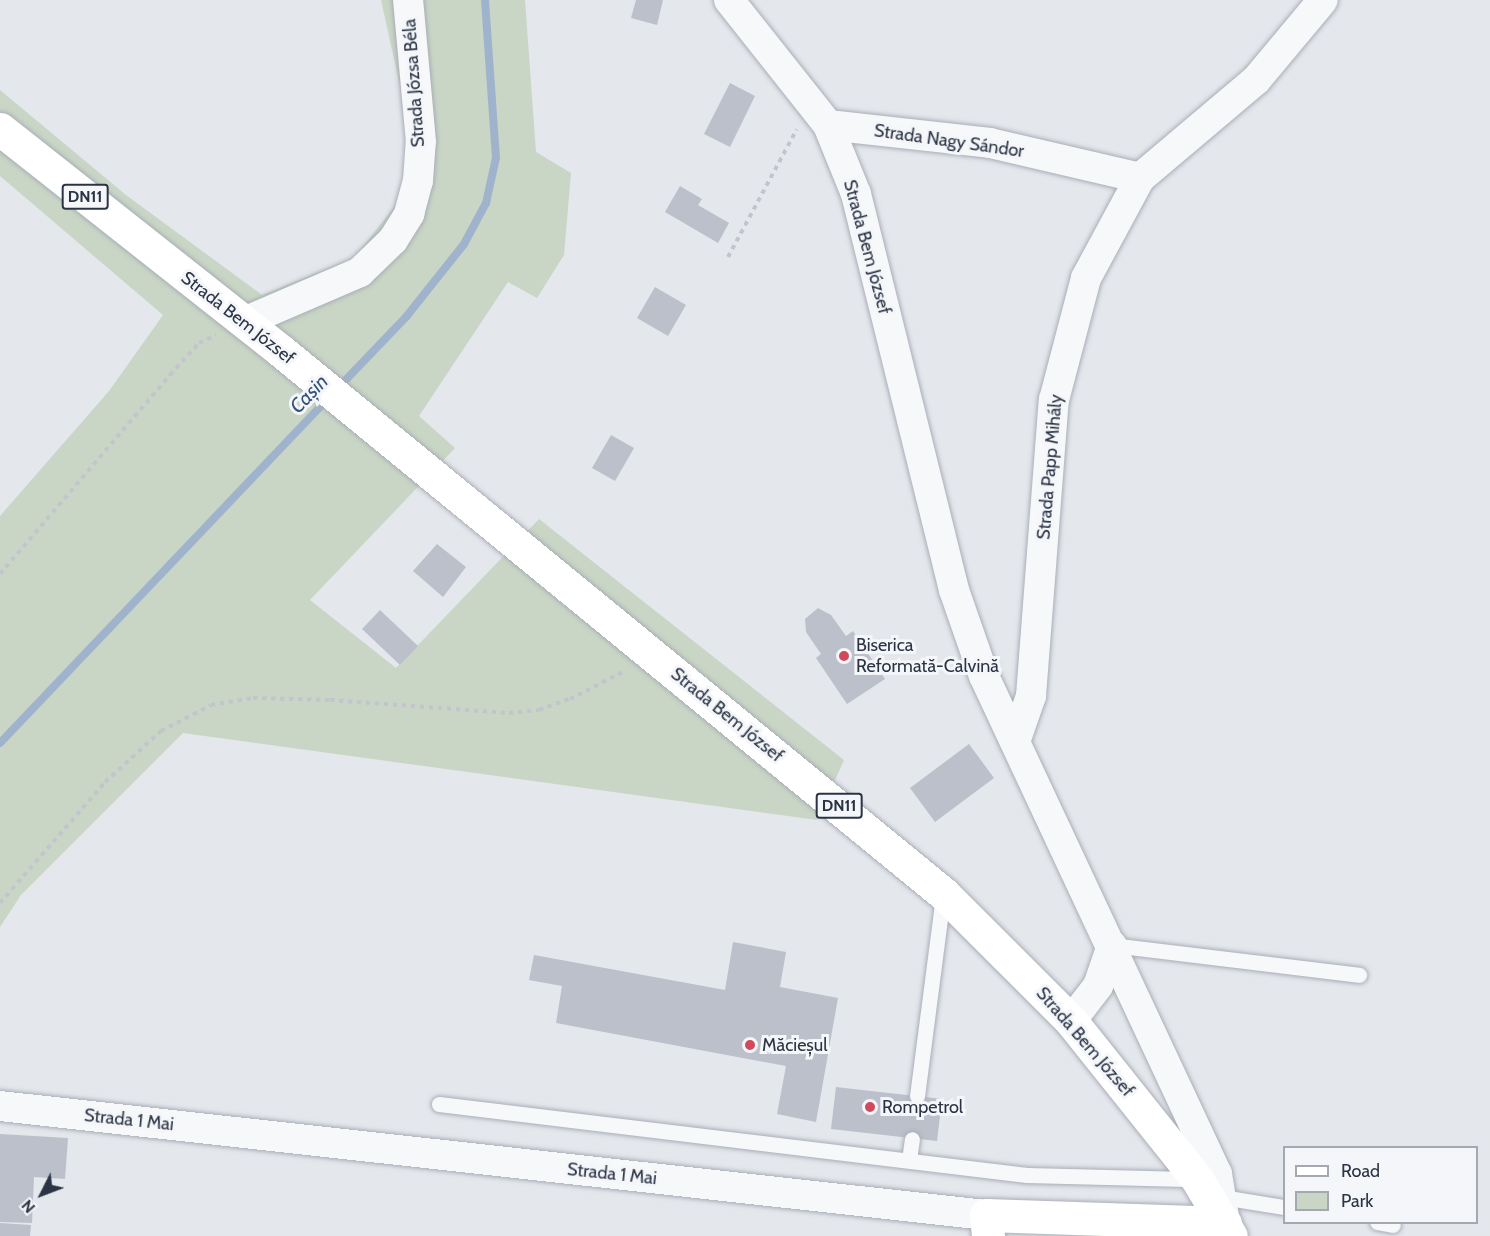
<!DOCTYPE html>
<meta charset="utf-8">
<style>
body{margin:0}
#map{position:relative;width:1490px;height:1236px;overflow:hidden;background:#e4e7ec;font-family:Cabin,sans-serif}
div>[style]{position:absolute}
.green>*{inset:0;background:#c9d6c5}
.stream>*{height:8px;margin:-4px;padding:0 4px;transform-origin:4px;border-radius:4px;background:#9fb4cc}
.building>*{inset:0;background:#bbc0ca}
.path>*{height:4px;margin-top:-2px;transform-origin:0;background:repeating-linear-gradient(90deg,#c2c5cb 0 4.5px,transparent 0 9px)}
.roads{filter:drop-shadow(0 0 2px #a9aeb7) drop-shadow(0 0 2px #a9aeb7)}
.lane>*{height:15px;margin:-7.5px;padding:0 7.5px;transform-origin:7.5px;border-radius:7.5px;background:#f7f8fa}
.street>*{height:30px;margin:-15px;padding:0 15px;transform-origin:15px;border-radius:15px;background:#f7f8fa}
.secondary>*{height:33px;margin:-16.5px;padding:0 16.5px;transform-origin:16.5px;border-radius:16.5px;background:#fff}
.highway>*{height:33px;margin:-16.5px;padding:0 16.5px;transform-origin:16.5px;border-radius:16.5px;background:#fff}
.dots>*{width:16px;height:16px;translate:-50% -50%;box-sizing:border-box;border:3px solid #f4f6f9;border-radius:50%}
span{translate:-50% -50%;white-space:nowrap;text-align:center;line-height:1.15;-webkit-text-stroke:6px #f4f6f9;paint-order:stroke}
.shield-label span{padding:2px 4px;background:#f4f6f9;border:2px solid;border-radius:4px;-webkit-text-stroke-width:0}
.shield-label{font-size:16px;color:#2b3445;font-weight:700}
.street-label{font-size:18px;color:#2b3445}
.poi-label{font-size:18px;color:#2b3445}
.left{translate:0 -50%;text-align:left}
.water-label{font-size:20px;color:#34527a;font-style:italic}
.legend{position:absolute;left:1283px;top:1146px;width:195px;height:78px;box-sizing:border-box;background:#f4f6f9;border:2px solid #a4a8b1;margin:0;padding:8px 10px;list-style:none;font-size:18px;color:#2b3445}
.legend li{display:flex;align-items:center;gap:12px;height:30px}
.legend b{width:30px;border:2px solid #a4a8b1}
.north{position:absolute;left:12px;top:1164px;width:60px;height:60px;-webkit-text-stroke:4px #f4f6f9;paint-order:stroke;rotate:228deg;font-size:16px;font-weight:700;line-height:24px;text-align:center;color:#2b3445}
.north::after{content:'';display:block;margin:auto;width:21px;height:27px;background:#2b3445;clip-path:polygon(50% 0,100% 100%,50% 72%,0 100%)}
</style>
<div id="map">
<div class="green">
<div style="clip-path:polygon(381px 0,525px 0,536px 152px,571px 173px,564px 255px,537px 298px,508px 282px,419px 416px,455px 448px,310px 600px,396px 668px,539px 519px,844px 760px,817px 820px,183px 733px,21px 895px,0 927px,0 516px,109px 391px,163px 315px,0 176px,0 90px,126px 195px,262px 295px,354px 258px,398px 202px,407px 172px,407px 118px)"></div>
</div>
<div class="stream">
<div style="left:337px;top:389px;width:100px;rotate:-46.2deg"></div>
<div style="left:406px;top:317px;width:93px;rotate:-51.5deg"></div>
<div style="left:464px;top:244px;width:47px;rotate:-61.8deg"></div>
<div style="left:486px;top:203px;width:46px;rotate:-77.5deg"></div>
<div style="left:496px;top:158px;width:158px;rotate:-94deg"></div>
<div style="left:0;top:743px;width:476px;rotate:-46.4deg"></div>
</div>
<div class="building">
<div style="clip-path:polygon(636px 0,663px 0,657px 25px,631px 18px)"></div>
<div style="clip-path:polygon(730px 83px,755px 96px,730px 147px,704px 134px)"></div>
<div style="clip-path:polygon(680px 186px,702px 199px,698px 205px,729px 223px,718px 243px,665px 212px)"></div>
<div style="clip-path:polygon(655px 287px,686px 305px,668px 336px,637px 318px)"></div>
<div style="clip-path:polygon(611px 435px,634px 448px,615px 481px,592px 468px)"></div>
<div style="clip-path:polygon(437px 544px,466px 567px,443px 597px,413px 571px)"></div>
<div style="clip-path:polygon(818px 608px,831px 615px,846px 636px,853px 631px,885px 679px,847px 704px,816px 658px,821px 654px,806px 632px,805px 619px)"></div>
<div style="clip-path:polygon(380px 610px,418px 646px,400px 665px,362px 629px)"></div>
<div style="clip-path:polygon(969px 744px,994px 778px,935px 822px,910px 788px)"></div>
<div style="clip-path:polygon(733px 942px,786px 952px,780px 987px,838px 998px,816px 1122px,777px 1114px,786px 1066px,556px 1023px,562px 986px,529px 980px,534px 955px,725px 990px)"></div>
<div style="clip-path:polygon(836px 1087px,942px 1099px,937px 1141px,831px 1129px)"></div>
<div style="clip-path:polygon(0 1134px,68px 1138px,65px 1179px,34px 1177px,32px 1223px,0 1222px)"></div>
<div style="clip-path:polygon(0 1223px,31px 1225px,30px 1236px,0 1236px)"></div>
</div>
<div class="path">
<div style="left:728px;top:257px;width:145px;rotate:-61.7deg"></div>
<div style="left:0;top:574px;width:262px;rotate:-49.5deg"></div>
<div style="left:170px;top:375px;width:43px;rotate:-47.8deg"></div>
<div style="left:199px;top:343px;width:19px;rotate:-25deg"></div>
<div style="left:0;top:903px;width:160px;rotate:-49deg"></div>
<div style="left:105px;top:782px;width:76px;rotate:-42.3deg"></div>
<div style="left:161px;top:731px;width:56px;rotate:-27.5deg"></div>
<div style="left:211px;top:705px;width:43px;rotate:-9.5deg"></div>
<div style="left:253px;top:698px;width:77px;rotate:1.5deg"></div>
<div style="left:330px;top:700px;width:179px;rotate:4.2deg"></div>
<div style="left:509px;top:713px;width:30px;rotate:-6deg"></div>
<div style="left:539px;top:710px;width:33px;rotate:-20deg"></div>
<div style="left:570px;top:699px;width:62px;rotate:-27deg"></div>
</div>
<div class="roads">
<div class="lane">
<div style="left:1112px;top:945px;width:249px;rotate:6.9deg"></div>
<div style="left:917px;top:1096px;width:202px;rotate:-82.6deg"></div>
<div style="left:439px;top:1104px;width:592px;rotate:6.89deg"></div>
<div style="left:1027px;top:1175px;width:169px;rotate:1.4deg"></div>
<div style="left:909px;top:1160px;width:21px;rotate:-82deg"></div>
<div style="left:1222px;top:1197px;width:63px;rotate:9.2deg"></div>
<div style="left:1377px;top:1222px;width:16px;rotate:11deg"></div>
</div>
<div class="street">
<div style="left:729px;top:0;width:159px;rotate:51.6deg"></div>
<div style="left:828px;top:125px;width:74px;rotate:67.9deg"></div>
<div style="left:856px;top:194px;width:408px;rotate:76.1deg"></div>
<div style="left:954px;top:590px;width:91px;rotate:70.8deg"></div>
<div style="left:984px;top:676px;width:550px;rotate:64.93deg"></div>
<div style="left:1217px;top:1174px;width:50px;rotate:80.7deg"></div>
<div style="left:828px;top:125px;width:163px;rotate:6.3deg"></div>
<div style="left:990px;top:143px;width:154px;rotate:13.1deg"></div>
<div style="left:244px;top:322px;width:126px;rotate:-23.3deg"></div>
<div style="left:360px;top:272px;width:46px;rotate:-44.1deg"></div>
<div style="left:393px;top:240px;width:31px;rotate:-58deg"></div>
<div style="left:409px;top:214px;width:34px;rotate:-75deg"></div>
<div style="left:418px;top:181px;width:39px;rotate:-86deg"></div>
<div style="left:421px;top:142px;width:143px;rotate:-95.2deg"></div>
<div style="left:1016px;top:739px;width:46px;rotate:-70.8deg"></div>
<div style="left:1031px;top:696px;width:297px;rotate:-85.6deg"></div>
<div style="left:1054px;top:400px;width:126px;rotate:-75.3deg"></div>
<div style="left:1086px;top:278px;width:114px;rotate:-61.6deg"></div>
<div style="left:1140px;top:178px;width:152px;rotate:-40.2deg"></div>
<div style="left:1256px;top:80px;width:104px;rotate:-50.1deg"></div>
<div style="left:1071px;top:1021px;width:44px;rotate:-52.4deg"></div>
<div style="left:1098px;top:986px;width:43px;rotate:-71.1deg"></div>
<div style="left:0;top:1106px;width:992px;rotate:6.31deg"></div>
</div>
<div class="secondary">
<div style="left:988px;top:1236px;width:21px;rotate:-95deg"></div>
<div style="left:986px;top:1215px;width:239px;rotate:1.9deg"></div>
</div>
<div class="highway">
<div style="left:0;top:129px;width:358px;rotate:38.3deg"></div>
<div style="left:281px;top:351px;width:857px;rotate:39.32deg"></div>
<div style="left:944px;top:894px;width:180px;rotate:45deg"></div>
<div style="left:1071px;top:1021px;width:202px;rotate:51.4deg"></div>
<div style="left:1197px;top:1179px;width:66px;rotate:59.2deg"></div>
</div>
</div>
<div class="dots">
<div style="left:844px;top:656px;background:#d1495b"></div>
<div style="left:750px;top:1045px;background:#d1495b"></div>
<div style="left:870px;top:1107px;background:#d1495b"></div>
</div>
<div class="shield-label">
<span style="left:85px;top:197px">DN11</span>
<span style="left:839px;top:806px">DN11</span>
</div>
<div class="street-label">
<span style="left:414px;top:83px;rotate:-94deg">Strada Józsa Béla</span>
<span style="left:949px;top:141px;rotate:8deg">Strada Nagy Sándor</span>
<span style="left:867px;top:247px;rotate:75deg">Strada Bem József</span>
<span style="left:238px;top:318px;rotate:38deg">Strada Bem József</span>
<span style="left:1050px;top:467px;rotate:-85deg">Strada Papp Mihály</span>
<span style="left:727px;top:715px;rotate:39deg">Strada Bem József</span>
<span style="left:1085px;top:1042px;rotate:49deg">Strada Bem József</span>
<span style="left:129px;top:1120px;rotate:6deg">Strada 1 Mai</span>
<span style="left:612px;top:1174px;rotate:6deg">Strada 1 Mai</span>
</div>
<div class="poi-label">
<span class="left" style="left:856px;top:656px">Biserica<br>Reformată-Calvină</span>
<span class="left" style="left:762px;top:1045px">Măcieșul</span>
<span class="left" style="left:882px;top:1107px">Rompetrol</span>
</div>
<div class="water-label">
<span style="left:309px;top:394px;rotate:-46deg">Cașin</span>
</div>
<ul class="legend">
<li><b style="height:8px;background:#fff"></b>Road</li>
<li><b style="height:16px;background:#c9d6c5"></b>Park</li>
</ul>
<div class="north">N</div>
</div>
